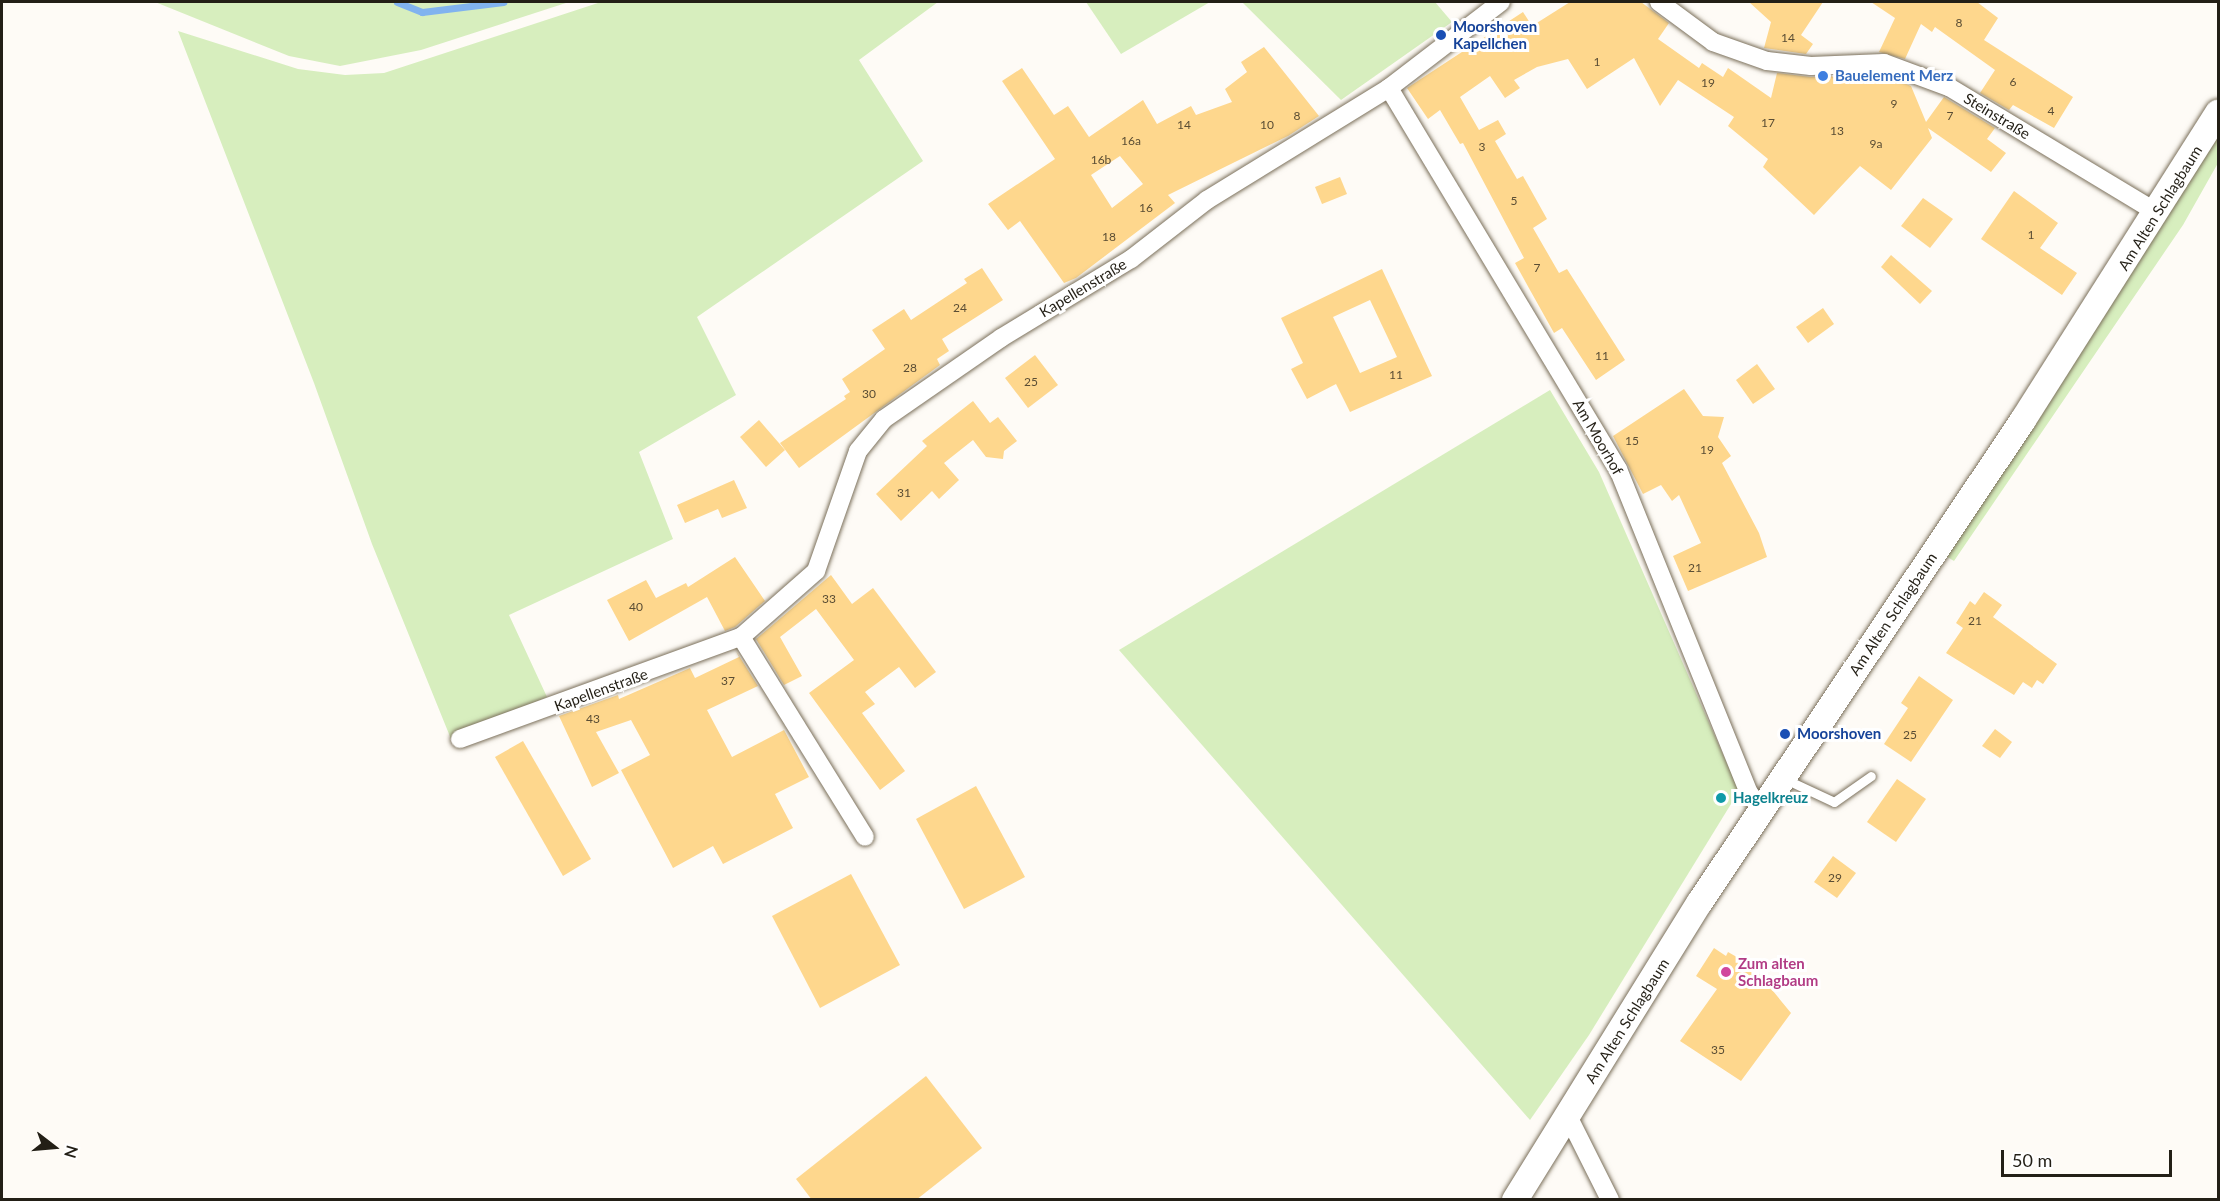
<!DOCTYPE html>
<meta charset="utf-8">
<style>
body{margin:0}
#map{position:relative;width:2220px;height:1201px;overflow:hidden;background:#fefbf6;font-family:Lato,sans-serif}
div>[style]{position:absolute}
.green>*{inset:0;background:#d7eebe}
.stream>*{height:7px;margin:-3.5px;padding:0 3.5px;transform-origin:3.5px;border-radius:3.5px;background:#81b3ef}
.building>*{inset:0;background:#fed78d}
.roads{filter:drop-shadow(0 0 2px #7b705b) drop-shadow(0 0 2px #7b705b)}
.lane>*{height:9px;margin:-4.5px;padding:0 4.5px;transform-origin:4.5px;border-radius:4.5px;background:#fff}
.street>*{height:18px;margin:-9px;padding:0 9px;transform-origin:9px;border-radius:9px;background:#fff}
.secondary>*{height:26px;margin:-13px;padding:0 13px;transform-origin:13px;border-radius:13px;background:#fff}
.dots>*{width:16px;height:16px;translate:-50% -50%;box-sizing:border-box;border:3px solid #fff;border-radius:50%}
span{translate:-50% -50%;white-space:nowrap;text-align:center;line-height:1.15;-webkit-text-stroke:6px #fff;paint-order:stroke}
.number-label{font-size:12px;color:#5a4d34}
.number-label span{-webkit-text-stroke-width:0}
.transit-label{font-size:15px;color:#164399;font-weight:700}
.left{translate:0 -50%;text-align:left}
.shop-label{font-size:15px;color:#366cbe;font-weight:700}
.street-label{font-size:15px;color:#231f16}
.culture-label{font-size:15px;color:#0d838f;font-weight:700}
.hotel-label{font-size:15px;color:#b23c85;font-weight:700}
.frame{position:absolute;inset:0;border:3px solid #231f16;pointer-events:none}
.north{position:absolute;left:24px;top:1117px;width:60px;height:60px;-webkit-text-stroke:4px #fff;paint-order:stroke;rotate:106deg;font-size:16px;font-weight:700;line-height:24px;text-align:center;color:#231f16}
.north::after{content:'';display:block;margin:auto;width:21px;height:27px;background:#231f16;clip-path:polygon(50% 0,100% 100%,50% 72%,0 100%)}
.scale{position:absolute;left:2001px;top:1150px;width:171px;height:27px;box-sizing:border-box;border:3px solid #231f16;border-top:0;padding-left:8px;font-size:18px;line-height:21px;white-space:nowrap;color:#231f16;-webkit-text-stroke:4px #fff;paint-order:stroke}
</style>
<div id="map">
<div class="green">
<div style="clip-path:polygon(155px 2px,569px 2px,421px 50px,340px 66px,289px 56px)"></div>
<div style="clip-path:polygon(601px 2px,938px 2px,859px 60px,923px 161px,697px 317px,736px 395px,639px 452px,673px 539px,509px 615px,547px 697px,451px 739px,372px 544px,314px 383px,178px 31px,298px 69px,345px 75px,384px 73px)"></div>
<div style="clip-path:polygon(1086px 2px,1210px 2px,1121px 54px)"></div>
<div style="clip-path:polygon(1242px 2px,1435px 2px,1452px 22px,1341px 100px)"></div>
<div style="clip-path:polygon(2218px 137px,2218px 163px,2183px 225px,1954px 561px,1944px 555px,2059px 386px)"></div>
<div style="clip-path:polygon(1550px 390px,1599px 472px,1739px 791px,1589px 1035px,1530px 1120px,1119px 650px)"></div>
</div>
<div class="stream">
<div style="left:397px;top:2px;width:27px;rotate:22deg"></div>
<div style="left:422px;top:12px;width:82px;rotate:-7deg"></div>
</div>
<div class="building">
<div style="clip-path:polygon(1570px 2px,1641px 2px,1669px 23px,1658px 39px,1699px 68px,1702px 63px,1723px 77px,1728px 68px,1771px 98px,1777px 73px,1811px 77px,1882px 74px,1911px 86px,1926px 122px,1944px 97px,1995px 128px,1987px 139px,2006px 153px,1991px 172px,1928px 128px,1932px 138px,1891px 190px,1860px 166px,1814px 215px,1763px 167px,1768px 159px,1728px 126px,1734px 117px,1678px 80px,1660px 106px,1634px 58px,1587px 89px,1568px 59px,1537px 67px,1514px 80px,1520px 88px,1505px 98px,1490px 76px,1460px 97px,1479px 130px,1498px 120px,1506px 134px,1495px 141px,1517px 179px,1523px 176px,1547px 219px,1533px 228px,1559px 273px,1567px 269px,1625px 360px,1596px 380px,1562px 328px,1554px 333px,1515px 263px,1524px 258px,1463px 143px,1460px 144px,1440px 110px,1428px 119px,1407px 88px,1523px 12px,1532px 26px)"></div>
<div style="clip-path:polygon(1749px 2px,1823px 2px,1801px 35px,1813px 44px,1806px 54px,1764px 48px,1771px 22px)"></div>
<div style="clip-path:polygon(1871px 2px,1977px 2px,1998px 18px,1984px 40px,2073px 97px,2054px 128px,2013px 105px,2009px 110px,1980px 93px,1995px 70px,1935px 27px,1932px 32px,1921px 24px,1905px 59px,1879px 52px,1895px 18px)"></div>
<div style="clip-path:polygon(evenodd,1264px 47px,1319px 116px,1288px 136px,1168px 195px,1175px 203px,1076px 278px,1064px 283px,1020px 221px,1008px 230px,988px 204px,1055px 159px,1002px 81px,1022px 68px,1054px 115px,1068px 106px,1089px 137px,1143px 100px,1157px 124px,1191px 106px,1196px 115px,1232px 102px,1225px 89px,1247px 72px,1241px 62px,1264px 47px,1120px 156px,1143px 184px,1112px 208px,1091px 175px,1120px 156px)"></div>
<div style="clip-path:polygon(1340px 177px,1347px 194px,1322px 204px,1315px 187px)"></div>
<div style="clip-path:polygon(2014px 191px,2058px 223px,2040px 248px,2077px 273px,2062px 295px,1981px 239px)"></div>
<div style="clip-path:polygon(1923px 198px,1953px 219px,1930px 248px,1901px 226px)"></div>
<div style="clip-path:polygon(1891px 255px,1932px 291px,1920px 304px,1881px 267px)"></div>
<div style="clip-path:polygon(982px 268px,1003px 300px,942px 339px,949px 351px,937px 359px,940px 365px,799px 468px,780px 443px,846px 399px,844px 396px,850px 392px,842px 379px,885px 349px,872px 330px,904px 309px,911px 320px,967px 283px,964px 279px)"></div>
<div style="clip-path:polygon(evenodd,1382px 269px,1432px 376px,1350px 412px,1336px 384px,1307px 399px,1291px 369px,1303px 363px,1281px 318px,1382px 269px,1370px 300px,1397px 357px,1360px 373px,1333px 317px,1370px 300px)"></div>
<div style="clip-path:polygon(1823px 308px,1834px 324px,1808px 343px,1796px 327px)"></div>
<div style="clip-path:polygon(1035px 355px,1058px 385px,1028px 408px,1005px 378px)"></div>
<div style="clip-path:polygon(1757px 364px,1775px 389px,1753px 404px,1736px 380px)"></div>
<div style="clip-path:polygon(1684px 389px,1703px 416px,1724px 417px,1718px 437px,1731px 456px,1722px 463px,1759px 533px,1767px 557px,1688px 591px,1673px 556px,1701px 543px,1679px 495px,1672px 501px,1661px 485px,1643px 494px,1613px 436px)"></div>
<div style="clip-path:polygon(973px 401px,990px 423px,998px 417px,1017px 441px,1004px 451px,1003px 459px,986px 457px,973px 440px,944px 463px,959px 480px,939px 499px,932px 491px,901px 521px,876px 494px,927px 446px,922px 441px)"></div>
<div style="clip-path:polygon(759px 420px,785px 450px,766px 467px,740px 437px)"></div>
<div style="clip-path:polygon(734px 480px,747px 508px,722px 518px,718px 509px,685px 523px,677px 505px)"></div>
<div style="clip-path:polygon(735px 557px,765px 601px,735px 627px,725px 631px,707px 597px,629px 641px,607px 600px,646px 580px,656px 598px,686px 583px,688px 587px)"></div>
<div style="clip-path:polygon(831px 575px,852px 604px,873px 588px,936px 672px,915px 688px,899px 667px,865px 692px,875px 704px,862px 713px,905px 771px,880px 790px,809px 693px,854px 660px,816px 609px,780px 637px,802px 676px,784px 685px,756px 639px)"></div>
<div style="clip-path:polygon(1984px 592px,2002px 605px,1993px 617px,2057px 664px,2043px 684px,2037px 680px,2032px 688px,2023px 682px,2014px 695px,1946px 653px,1963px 628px,1956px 623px,1970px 601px,1975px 605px)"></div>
<div style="clip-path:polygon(736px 651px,758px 686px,707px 710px,732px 757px,784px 730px,809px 777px,775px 794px,793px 828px,723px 864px,713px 846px,673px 868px,621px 770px,650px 755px,631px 720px,596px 732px,619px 773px,592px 787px,559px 716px,618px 695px,619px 699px,690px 668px,695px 678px,739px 657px)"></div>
<div style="clip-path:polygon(1919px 676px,1953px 700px,1911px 762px,1884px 744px,1908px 708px,1901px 703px)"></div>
<div style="clip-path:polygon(1995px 729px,2012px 742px,2000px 758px,1982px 746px)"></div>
<div style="clip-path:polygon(523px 741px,591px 859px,563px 876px,495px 757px)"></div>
<div style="clip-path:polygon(1897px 779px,1926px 799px,1896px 842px,1867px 822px)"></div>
<div style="clip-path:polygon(976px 786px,1025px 877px,964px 909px,916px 819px)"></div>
<div style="clip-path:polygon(1833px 856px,1856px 873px,1837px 898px,1814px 882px)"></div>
<div style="clip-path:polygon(851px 874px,900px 965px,820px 1008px,772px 916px)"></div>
<div style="clip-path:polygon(1714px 948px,1726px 956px,1728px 952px,1742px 960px,1745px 957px,1791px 1013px,1741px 1081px,1680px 1041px,1717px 989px,1696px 976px)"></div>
<div style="clip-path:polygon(926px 1076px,982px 1148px,916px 1200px,812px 1200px,796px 1179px)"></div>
</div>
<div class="roads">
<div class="lane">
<div style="left:1785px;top:779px;width:54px;rotate:25.1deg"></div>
<div style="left:1834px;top:802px;width:45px;rotate:-35.1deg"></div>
</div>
<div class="street">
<div style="left:1659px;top:2px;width:67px;rotate:36.5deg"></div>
<div style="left:1713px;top:42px;width:57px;rotate:19.4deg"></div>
<div style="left:1767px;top:61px;width:44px;rotate:6.5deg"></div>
<div style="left:1811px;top:66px;width:73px;rotate:-2.4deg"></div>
<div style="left:1884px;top:63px;width:69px;rotate:20.3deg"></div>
<div style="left:1949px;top:87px;width:244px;rotate:31.1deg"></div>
<div style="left:1389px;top:88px;width:445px;rotate:59deg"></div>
<div style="left:1618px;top:469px;width:349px;rotate:68deg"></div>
<div style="left:1749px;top:793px;width:21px;rotate:53deg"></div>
<div style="left:741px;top:637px;width:235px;rotate:58.2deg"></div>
<div style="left:460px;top:739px;width:299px;rotate:-20deg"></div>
<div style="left:741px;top:637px;width:100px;rotate:-41.3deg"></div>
<div style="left:816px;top:571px;width:127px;rotate:-70.7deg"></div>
<div style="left:858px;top:451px;width:41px;rotate:-50.9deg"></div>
<div style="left:884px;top:419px;width:142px;rotate:-34.7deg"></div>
<div style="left:1001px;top:338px;width:152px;rotate:-31.3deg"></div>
<div style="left:1131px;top:259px;width:96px;rotate:-37.8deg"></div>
<div style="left:1207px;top:200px;width:214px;rotate:-31.6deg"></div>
<div style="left:1389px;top:88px;width:141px;rotate:-37.5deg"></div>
<div style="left:1568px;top:1116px;width:94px;rotate:63.4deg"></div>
</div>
<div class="secondary">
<div style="left:1515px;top:1200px;width:351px;rotate:-58.2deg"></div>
<div style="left:1700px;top:902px;width:580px;rotate:-56.17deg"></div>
<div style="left:2023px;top:420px;width:364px;rotate:-57.6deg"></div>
</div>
</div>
<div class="dots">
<div style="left:1441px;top:35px;background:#1a4fb4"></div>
<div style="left:1823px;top:76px;background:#3f7fe0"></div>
<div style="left:1785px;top:734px;background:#1a4fb4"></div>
<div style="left:1721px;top:798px;background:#0f9aa8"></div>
<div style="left:1726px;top:972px;background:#d1479c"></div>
</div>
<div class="number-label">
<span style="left:1959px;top:23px">8</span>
<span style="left:1788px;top:38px">14</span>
<span style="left:1597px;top:62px">1</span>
<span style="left:2013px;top:82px">6</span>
<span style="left:1708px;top:83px">19</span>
<span style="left:1894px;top:104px">9</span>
<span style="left:2051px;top:111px">4</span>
<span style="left:1297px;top:116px">8</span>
<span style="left:1950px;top:116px">7</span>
<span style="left:1768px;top:123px">17</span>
<span style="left:1184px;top:125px">14</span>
<span style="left:1267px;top:125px">10</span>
<span style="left:1837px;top:131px">13</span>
<span style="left:1131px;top:141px">16a</span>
<span style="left:1876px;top:144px">9a</span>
<span style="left:1482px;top:147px">3</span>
<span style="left:1101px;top:160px">16b</span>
<span style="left:1514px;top:201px">5</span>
<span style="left:1146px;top:208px">16</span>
<span style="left:2031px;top:235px">1</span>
<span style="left:1109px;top:237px">18</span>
<span style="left:1537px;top:268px">7</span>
<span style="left:960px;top:308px">24</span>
<span style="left:1602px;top:356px">11</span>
<span style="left:910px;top:368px">28</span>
<span style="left:1396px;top:375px">11</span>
<span style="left:1031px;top:382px">25</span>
<span style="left:869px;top:394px">30</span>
<span style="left:1632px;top:441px">15</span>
<span style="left:1707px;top:450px">19</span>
<span style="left:904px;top:493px">31</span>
<span style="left:1695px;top:568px">21</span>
<span style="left:829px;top:599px">33</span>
<span style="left:636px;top:607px">40</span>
<span style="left:1975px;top:621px">21</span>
<span style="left:728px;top:681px">37</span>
<span style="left:593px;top:719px">43</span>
<span style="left:1910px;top:735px">25</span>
<span style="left:1835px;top:878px">29</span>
<span style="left:1718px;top:1050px">35</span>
</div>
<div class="transit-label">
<span class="left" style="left:1453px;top:35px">Moorshoven<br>Kapellchen</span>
<span class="left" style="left:1797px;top:734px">Moorshoven</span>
</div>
<div class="shop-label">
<span class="left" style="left:1835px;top:76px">Bauelement Merz</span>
</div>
<div class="street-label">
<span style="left:1997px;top:116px;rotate:31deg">Steinstraße</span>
<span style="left:2160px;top:208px;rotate:-58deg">Am Alten Schlagbaum</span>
<span style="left:1083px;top:288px;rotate:-31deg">Kapellenstraße</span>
<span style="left:1598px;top:437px;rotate:60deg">Am Moorhof</span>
<span style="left:1893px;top:614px;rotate:-56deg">Am Alten Schlagbaum</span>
<span style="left:601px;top:690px;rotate:-20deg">Kapellenstraße</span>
<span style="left:1627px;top:1021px;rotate:-58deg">Am Alten Schlagbaum</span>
</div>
<div class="culture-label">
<span class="left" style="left:1733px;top:798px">Hagelkreuz</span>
</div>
<div class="hotel-label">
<span class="left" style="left:1738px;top:972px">Zum alten<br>Schlagbaum</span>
</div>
<div class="frame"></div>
<div class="north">N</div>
<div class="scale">50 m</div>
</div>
